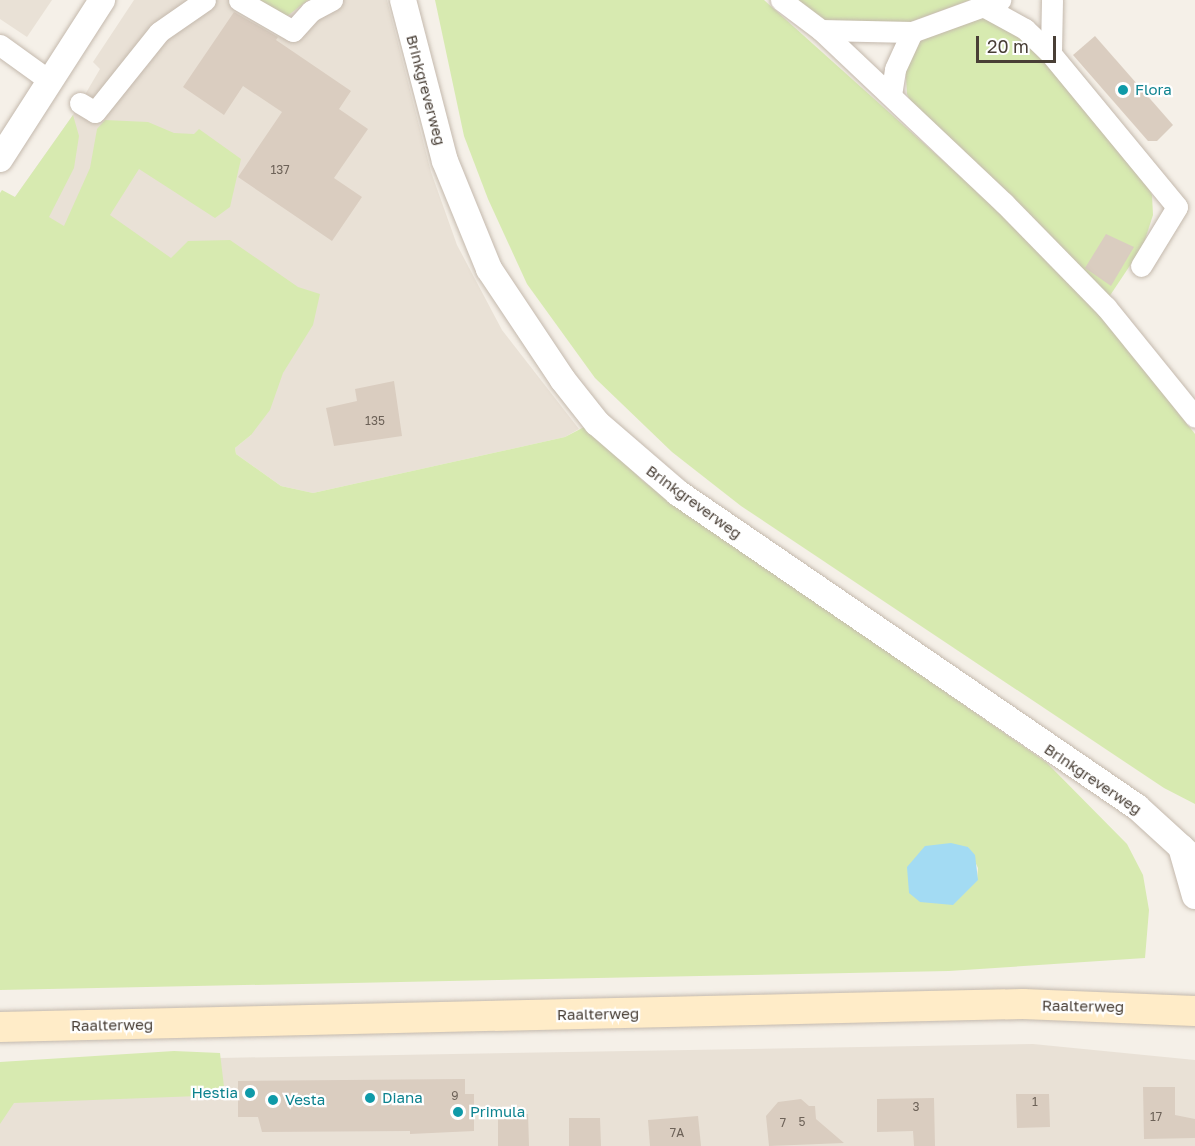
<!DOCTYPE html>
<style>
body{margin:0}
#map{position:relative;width:1195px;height:1146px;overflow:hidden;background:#f5f0e8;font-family:"Golos Text",sans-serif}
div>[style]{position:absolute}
.residential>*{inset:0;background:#e9e1d6}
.green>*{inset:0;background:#d7eab0}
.water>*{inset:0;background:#a3dbf3}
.building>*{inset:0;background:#dacdc0}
.roads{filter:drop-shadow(0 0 2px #c4b9ad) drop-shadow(0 0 2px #c4b9ad)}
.minor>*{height:21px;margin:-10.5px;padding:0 10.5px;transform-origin:10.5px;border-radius:10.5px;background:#fff}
.tertiary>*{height:26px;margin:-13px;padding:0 13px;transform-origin:13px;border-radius:13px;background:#fff}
.secondary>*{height:30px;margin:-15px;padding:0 15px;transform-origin:15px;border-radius:15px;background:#ffecc8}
.dots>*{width:16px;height:16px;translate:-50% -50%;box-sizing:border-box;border:3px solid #fff;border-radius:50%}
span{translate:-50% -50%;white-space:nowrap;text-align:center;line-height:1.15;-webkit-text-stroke:4.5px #fff;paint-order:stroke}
.number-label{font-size:12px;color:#6d6258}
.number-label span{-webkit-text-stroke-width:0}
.street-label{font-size:15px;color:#493f36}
.culture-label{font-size:15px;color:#0d838f}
.left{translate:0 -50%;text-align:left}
.right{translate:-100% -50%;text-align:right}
.scale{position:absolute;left:976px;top:36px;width:80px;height:27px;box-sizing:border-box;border:3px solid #493f36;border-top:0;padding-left:8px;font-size:18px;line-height:21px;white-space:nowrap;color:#493f36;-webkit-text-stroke:4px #fff;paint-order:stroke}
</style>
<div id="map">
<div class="residential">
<div style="clip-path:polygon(0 0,52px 0,27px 37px,0 19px)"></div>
<div style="clip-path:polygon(134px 0,387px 0,431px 172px,457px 245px,502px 330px,579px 429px,565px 437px,313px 493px,281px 486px,236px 454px,235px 448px,251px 435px,15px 197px,73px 115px,100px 69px,93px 62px)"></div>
<div style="clip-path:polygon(1033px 1044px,1195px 1060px,1195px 1146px,0 1146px,0 1103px,219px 1058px)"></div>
</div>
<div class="green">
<div style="clip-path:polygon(256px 0,308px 0,282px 20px)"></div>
<div style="clip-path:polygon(435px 0,764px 0,1019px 229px,1095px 308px,1195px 434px,1195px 804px,1164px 788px,741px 506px,672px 452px,595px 378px,527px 284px,488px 199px,464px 136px)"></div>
<div style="clip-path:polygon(794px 0,970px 0,899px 26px,825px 21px)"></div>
<div style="clip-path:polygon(972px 16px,993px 20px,1036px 47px,1141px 175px,1152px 195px,1153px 215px,1143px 246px,1109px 297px,915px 110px,907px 94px,905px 63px,921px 35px)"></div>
<div style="clip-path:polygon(evenodd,73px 115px,79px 136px,74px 168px,49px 217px,64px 226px,90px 168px,97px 129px,105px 120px,148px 122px,174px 133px,194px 134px,199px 129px,241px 159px,230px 207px,215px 218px,139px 169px,110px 215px,171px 258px,188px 241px,230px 240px,298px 287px,320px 294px,313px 325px,283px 373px,270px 410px,251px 435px,235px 448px,236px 454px,281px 486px,313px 493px,565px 437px,586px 426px,643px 481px,1047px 763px,1127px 844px,1143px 875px,1149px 910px,1145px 958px,949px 971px,0 990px,0 193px,2px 190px,15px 197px,73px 115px,968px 847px,978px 868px,977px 880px,965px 890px,968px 847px)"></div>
<div style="clip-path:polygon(174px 1051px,220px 1053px,225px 1095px,14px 1103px,0 1124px,0 1062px)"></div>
</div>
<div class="water">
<div style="clip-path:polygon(951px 843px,968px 847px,975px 855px,978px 880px,953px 905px,920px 902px,909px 893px,907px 867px,925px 846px)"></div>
</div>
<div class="building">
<div style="clip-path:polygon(234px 12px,278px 37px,276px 40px,351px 91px,339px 109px,368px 129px,334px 178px,362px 197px,332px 241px,238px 177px,282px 112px,243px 86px,224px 115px,183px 87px)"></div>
<div style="clip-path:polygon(1095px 36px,1173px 125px,1157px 141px,1148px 141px,1073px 55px)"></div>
<div style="clip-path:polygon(1106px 234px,1134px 247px,1111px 286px,1085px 268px)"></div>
<div style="clip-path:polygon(394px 381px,402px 436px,334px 446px,326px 408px,357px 401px,355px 389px)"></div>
<div style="clip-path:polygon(465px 1079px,465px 1094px,474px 1094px,474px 1131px,410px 1134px,410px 1131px,262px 1132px,258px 1117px,238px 1117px,238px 1081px)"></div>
<div style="clip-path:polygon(1143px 1087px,1175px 1087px,1175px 1115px,1195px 1119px,1195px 1138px,1144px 1139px)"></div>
<div style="clip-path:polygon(1016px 1094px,1049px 1094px,1050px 1127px,1017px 1128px)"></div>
<div style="clip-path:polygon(934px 1098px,935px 1146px,914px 1146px,913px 1131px,877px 1132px,877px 1099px)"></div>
<div style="clip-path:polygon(801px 1099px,809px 1106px,815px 1106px,816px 1119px,844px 1143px,769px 1146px,766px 1116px,778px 1102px)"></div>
<div style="clip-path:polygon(498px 1114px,528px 1114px,529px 1146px,498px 1146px)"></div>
<div style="clip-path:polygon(698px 1116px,701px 1146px,650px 1146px,648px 1120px)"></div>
<div style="clip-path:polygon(569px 1118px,600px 1118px,601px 1146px,569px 1146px)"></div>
</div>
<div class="roads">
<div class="minor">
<div style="left:239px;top:0;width:62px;rotate:29.9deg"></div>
<div style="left:293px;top:31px;width:27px;rotate:-48deg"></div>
<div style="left:311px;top:11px;width:24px;rotate:-28deg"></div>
<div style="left:781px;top:0;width:50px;rotate:36.9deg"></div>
<div style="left:821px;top:30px;width:252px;rotate:43.4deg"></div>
<div style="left:1004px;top:203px;width:146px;rotate:45.6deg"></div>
<div style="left:1106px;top:307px;width:141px;rotate:51deg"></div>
<div style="left:1052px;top:0;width:54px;rotate:91.1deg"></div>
<div style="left:1051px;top:54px;width:198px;rotate:50.5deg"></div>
<div style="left:1177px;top:207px;width:69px;rotate:121.4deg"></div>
<div style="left:985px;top:7px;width:46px;rotate:28.8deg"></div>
<div style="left:1025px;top:29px;width:36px;rotate:44deg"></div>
<div style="left:821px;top:30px;width:91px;rotate:1.3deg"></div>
<div style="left:0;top:45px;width:62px;rotate:35.8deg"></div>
<div style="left:891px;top:95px;width:26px;rotate:-81deg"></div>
<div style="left:895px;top:69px;width:41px;rotate:-65.3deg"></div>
<div style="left:912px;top:32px;width:94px;rotate:-20deg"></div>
<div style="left:80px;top:103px;width:17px;rotate:31deg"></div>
<div style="left:95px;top:112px;width:102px;rotate:-51.3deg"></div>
<div style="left:159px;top:32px;width:56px;rotate:-34.8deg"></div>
</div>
<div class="tertiary">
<div style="left:403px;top:0;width:166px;rotate:75.4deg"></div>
<div style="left:445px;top:161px;width:117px;rotate:67.8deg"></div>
<div style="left:489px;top:269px;width:133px;rotate:56.3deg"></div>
<div style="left:563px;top:380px;width:55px;rotate:51.7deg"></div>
<div style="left:597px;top:423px;width:107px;rotate:40.8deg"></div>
<div style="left:678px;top:493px;width:556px;rotate:34.38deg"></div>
<div style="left:1137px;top:807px;width:79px;rotate:42.4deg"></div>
<div style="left:0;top:159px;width:189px;rotate:-57.3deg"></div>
<div style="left:1181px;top:847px;width:51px;rotate:74.1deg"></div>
</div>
<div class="secondary">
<div style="left:0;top:1027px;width:1023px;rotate:-1.29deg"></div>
<div style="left:1023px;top:1004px;width:172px;rotate:2.3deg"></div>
</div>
</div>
<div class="dots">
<div style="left:1123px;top:90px;background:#0f9aa8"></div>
<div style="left:250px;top:1093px;background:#0f9aa8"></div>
<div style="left:370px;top:1098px;background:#0f9aa8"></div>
<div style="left:273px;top:1100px;background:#0f9aa8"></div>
<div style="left:458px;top:1112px;background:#0f9aa8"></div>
</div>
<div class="number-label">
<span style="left:280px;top:170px">137</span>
<span style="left:375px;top:421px">135</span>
<span style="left:455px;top:1096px">9</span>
<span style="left:1035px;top:1102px">1</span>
<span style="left:916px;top:1107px">3</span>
<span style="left:1156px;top:1117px">17</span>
<span style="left:802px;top:1122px">5</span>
<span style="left:783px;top:1123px">7</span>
<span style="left:677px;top:1133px">7A</span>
</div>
<div class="street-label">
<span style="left:426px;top:90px;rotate:75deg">Brinkgreverweg</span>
<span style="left:694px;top:502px;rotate:36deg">Brinkgreverweg</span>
<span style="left:1093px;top:779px;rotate:34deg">Brinkgreverweg</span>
<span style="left:1083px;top:1006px;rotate:1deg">Raalterweg</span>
<span style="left:598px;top:1014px;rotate:-1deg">Raalterweg</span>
<span style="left:112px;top:1025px;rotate:-1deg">Raalterweg</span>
</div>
<div class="culture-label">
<span class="left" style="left:1135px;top:90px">Flora</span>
<span class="right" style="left:238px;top:1093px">Hestia</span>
<span class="left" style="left:382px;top:1098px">Diana</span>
<span class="left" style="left:285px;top:1100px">Vesta</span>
<span class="left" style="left:470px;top:1112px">Primula</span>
</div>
<div class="scale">20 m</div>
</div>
